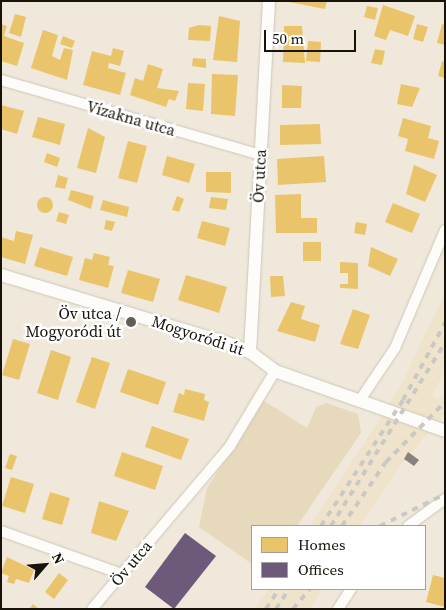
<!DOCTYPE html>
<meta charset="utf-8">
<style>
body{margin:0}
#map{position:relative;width:446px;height:610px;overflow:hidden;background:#f0e8da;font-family:"Source Serif 4",serif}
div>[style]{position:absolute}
.built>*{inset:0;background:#efe4cb}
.green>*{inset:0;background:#e7d9bc}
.homes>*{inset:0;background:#e9c46a}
.round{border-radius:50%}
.offices>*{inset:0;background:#6d597a}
.industry>*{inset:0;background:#8a817c}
.roads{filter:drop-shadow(0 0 1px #ccc6bc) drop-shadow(0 0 1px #ccc6bc)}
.minor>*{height:10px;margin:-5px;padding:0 5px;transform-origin:5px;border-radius:5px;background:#fdfcf9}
.tertiary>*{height:12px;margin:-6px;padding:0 6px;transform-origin:6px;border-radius:6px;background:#fdfcf9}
.rail>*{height:4px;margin-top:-2px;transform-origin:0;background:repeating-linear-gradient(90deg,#cac8c4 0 6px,transparent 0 12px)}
.dots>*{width:14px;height:14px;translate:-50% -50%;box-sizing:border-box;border:2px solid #fff;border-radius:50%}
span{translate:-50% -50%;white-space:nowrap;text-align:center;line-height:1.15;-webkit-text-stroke:5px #fff;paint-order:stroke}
.street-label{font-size:16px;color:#17130a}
.poi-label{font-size:16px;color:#17130a}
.right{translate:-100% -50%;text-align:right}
.frame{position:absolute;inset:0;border:2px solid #17130a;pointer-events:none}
.legend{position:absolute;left:251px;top:525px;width:175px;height:65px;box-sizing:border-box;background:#fff;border:1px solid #a2a19d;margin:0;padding:6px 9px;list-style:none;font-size:15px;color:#17130a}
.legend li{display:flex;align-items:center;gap:10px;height:25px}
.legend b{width:25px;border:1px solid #a2a19d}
.north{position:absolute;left:20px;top:540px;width:50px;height:50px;-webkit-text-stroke:4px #fff;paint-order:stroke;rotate:63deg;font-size:14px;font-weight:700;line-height:20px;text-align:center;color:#17130a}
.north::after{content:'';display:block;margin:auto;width:18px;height:22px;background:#17130a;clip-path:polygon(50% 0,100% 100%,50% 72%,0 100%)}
.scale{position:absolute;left:264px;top:30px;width:92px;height:22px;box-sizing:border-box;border:2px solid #17130a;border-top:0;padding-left:6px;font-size:15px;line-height:18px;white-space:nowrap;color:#17130a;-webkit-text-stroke:4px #fff;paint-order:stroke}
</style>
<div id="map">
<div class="built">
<div style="clip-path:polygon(445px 293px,445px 371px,432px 395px,438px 399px,445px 393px,445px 413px,398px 469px,360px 526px,310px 526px,400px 387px)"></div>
<div style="clip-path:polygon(269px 589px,322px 589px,310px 609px,255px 609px)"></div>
</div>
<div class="green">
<div style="clip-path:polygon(264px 401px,307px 428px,316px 407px,327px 403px,358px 414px,361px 433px,297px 526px,252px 526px,252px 564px,199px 527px,207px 488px)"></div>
</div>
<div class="homes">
<div style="clip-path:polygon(284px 1px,327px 1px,325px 9px)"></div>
<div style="clip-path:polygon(383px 5px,415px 16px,408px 36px,390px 30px,386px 40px,374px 36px)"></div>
<div style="clip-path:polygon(367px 6px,378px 8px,375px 20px,364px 17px)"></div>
<div style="clip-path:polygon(15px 14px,26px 17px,21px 37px,9px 33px)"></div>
<div style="clip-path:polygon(219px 16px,240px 21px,237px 62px,213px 60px)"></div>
<div style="clip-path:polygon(1px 24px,7px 26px,4px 36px,24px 43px,17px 66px,1px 61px)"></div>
<div style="clip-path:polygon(417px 24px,428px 27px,423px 42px,413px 39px)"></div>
<div style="clip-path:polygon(442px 24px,445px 25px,445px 45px,437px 43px)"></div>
<div style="clip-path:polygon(199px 25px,211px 26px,210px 41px,188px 40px,189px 28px)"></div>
<div style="clip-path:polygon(284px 26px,302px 26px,305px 63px,283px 62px)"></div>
<div style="clip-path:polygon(43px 30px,58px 35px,52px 56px,60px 60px,64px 48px,73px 50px,67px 80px,31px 68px)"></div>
<div style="clip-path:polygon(63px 36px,75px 41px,72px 48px,60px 44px)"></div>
<div style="clip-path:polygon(308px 41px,321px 42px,320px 62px,306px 61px)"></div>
<div style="clip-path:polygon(113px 48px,124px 51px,120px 66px,109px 63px,108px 68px,126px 73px,120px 95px,83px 85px,92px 51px,111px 56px)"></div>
<div style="clip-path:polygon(375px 49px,385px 51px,382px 65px,371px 63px)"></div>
<div style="clip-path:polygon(193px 58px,206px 59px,206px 68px,192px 66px)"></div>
<div style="clip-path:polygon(442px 61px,445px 62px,445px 78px,438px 76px)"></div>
<div style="clip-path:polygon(148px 64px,163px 69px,157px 88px,179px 91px,175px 101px,169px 99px,166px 107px,130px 95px,135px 78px,143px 81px)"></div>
<div style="clip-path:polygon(212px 74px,238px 75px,235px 116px,211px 114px)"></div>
<div style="clip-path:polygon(188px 83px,205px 84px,203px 111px,186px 109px)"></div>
<div style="clip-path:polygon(401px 84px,420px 88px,412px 107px,397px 104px)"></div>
<div style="clip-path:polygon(282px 85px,302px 86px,301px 108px,282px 108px)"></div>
<div style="clip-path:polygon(1px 105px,24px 111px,17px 134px,1px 129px)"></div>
<div style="clip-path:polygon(38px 117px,65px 124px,60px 145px,32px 137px)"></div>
<div style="clip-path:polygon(403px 118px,431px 126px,428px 138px,439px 141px,434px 159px,405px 151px,408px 139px,398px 136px)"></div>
<div style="clip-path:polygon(320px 124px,321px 144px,280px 145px,280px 125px)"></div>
<div style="clip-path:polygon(88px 128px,105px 137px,96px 173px,77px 168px)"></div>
<div style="clip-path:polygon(128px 141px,147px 146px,137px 183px,118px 178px)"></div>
<div style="clip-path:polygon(47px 153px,60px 158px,57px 167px,44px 162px)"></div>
<div style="clip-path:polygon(167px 156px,195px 164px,189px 183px,162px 175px)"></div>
<div style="clip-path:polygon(324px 156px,326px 182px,278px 185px,277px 159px)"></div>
<div style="clip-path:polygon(414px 165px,437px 175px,425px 202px,406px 194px)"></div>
<div style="clip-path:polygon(206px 172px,231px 172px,231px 193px,206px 192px)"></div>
<div style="clip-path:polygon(58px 175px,68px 178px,65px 189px,55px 187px)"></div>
<div style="clip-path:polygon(71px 190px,94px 196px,91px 209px,68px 200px)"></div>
<div style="clip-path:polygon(301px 194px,301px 218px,317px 218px,317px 233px,276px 233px,275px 195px)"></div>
<div style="clip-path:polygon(177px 196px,184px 199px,179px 212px,172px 210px)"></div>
<div style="clip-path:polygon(211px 197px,228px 199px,226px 210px,209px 208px)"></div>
<div class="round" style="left:37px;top:197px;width:16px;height:16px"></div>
<div style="clip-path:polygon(103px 200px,129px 207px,127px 217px,100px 210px)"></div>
<div style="clip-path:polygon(393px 203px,420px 214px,412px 233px,385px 222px)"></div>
<div style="clip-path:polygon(59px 212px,69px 215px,66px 224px,56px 221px)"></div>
<div style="clip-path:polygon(106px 220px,115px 222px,112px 231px,104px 229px)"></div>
<div style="clip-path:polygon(202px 221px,230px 228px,225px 246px,197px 238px)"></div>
<div style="clip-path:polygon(356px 222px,367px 224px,365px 235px,354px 233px)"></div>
<div style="clip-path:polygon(16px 231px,33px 235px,25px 264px,1px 257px,1px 237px,14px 241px)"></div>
<div style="clip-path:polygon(303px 242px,321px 242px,321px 261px,303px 261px)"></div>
<div style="clip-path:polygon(40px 247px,73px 257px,67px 276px,34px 266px)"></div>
<div style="clip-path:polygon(371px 247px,398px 259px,390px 276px,368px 266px)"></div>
<div style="clip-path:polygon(94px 253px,110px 257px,108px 265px,114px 266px,108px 288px,79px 280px,85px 258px,92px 260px)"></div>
<div style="clip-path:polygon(340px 262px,358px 263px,358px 289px,340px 288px,340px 284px,348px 284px,348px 273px,340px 273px)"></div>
<div style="clip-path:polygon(128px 270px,160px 279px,153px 302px,121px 293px)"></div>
<div style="clip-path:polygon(186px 275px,227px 287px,219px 313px,178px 300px)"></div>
<div style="clip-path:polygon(270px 276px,283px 276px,285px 296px,271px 297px)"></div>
<div style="clip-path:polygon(291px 302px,305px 306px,301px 319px,320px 325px,315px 342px,277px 331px)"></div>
<div style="clip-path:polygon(353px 309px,370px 315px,358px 349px,340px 344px)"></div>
<div style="clip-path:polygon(13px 339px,30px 344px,19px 380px,2px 375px)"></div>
<div style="clip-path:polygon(51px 350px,71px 357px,58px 400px,37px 393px)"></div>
<div style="clip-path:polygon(92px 357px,110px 363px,95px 409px,76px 402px)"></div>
<div style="clip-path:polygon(128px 369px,166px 382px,158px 405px,120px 392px)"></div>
<div style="clip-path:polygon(185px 389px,205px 394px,204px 400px,209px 402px,204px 421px,173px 412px,179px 393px,184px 395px)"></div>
<div style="clip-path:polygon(152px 426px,189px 439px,181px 460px,145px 447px)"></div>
<div style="clip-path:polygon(122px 452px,163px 466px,155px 490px,114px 476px)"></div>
<div style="clip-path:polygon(10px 454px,17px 456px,12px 470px,5px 468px)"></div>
<div style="clip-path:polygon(11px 477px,34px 484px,25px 513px,2px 506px)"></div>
<div style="clip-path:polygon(50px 492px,70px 498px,62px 525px,42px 519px)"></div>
<div style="clip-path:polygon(99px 501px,129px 511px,116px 541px,91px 533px)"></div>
<div style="clip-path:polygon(7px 557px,34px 570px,29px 583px,16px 579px,14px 584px,7px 582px,9px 576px,1px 573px)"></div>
<div style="clip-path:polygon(59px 573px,68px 580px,54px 599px,45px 592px)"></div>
<div style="clip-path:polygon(433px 575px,445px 578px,445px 607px,426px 602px)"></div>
<div style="clip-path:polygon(33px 604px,39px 609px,29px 609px)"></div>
</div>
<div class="offices">
<div style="clip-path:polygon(185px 533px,216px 556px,174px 609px,145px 587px)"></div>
</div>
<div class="industry">
<div style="clip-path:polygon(408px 452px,419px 460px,414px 466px,404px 459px)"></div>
</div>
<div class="roads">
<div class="minor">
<div style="left:1px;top:80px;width:270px;rotate:16.1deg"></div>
<div style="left:360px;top:400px;width:63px;rotate:-56.1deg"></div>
<div style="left:395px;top:348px;width:128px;rotate:-67deg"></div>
<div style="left:408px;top:526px;width:46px;rotate:-36.1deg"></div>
<div style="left:1px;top:531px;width:128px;rotate:19.6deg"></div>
<div style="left:92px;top:609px;width:214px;rotate:-49.7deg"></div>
<div style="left:230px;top:446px;width:87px;rotate:-59deg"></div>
<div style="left:338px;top:609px;width:24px;rotate:-57deg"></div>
</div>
<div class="tertiary">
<div style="left:1px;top:275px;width:234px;rotate:16.7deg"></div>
<div style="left:225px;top:342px;width:27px;rotate:22deg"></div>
<div style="left:250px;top:352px;width:31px;rotate:37deg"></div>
<div style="left:275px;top:371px;width:180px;rotate:19.4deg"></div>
<div style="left:250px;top:352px;width:352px;rotate:-86.9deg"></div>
</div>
</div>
<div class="rail">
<div style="left:321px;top:526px;width:150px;rotate:-56.9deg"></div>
<div style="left:403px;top:400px;width:88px;rotate:-61.4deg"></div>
<div style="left:331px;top:526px;width:216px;rotate:-58.1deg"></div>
<div style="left:342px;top:526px;width:78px;rotate:-55.5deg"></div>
<div style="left:386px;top:462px;width:84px;rotate:-45.5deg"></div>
<div style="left:380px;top:526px;width:72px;rotate:-26.2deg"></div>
<div style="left:266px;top:609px;width:24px;rotate:-57deg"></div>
<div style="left:276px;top:609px;width:24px;rotate:-57deg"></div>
<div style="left:293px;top:609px;width:26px;rotate:-50deg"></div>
</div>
<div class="dots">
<div style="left:131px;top:322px;background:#635e53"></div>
</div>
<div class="street-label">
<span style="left:131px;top:118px;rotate:16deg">Vízakna utca</span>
<span style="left:259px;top:176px;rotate:-87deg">Öv utca</span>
<span style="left:198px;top:335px;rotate:18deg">Mogyoródi út</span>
<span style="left:131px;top:563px;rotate:-50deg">Öv utca</span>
</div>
<div class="poi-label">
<span class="right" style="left:121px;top:322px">Öv utca /<br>Mogyoródi út</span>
</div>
<div class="frame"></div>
<ul class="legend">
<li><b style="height:14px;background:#e9c46a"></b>Homes</li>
<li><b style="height:14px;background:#6d597a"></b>Offices</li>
</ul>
<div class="north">N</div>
<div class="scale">50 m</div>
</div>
